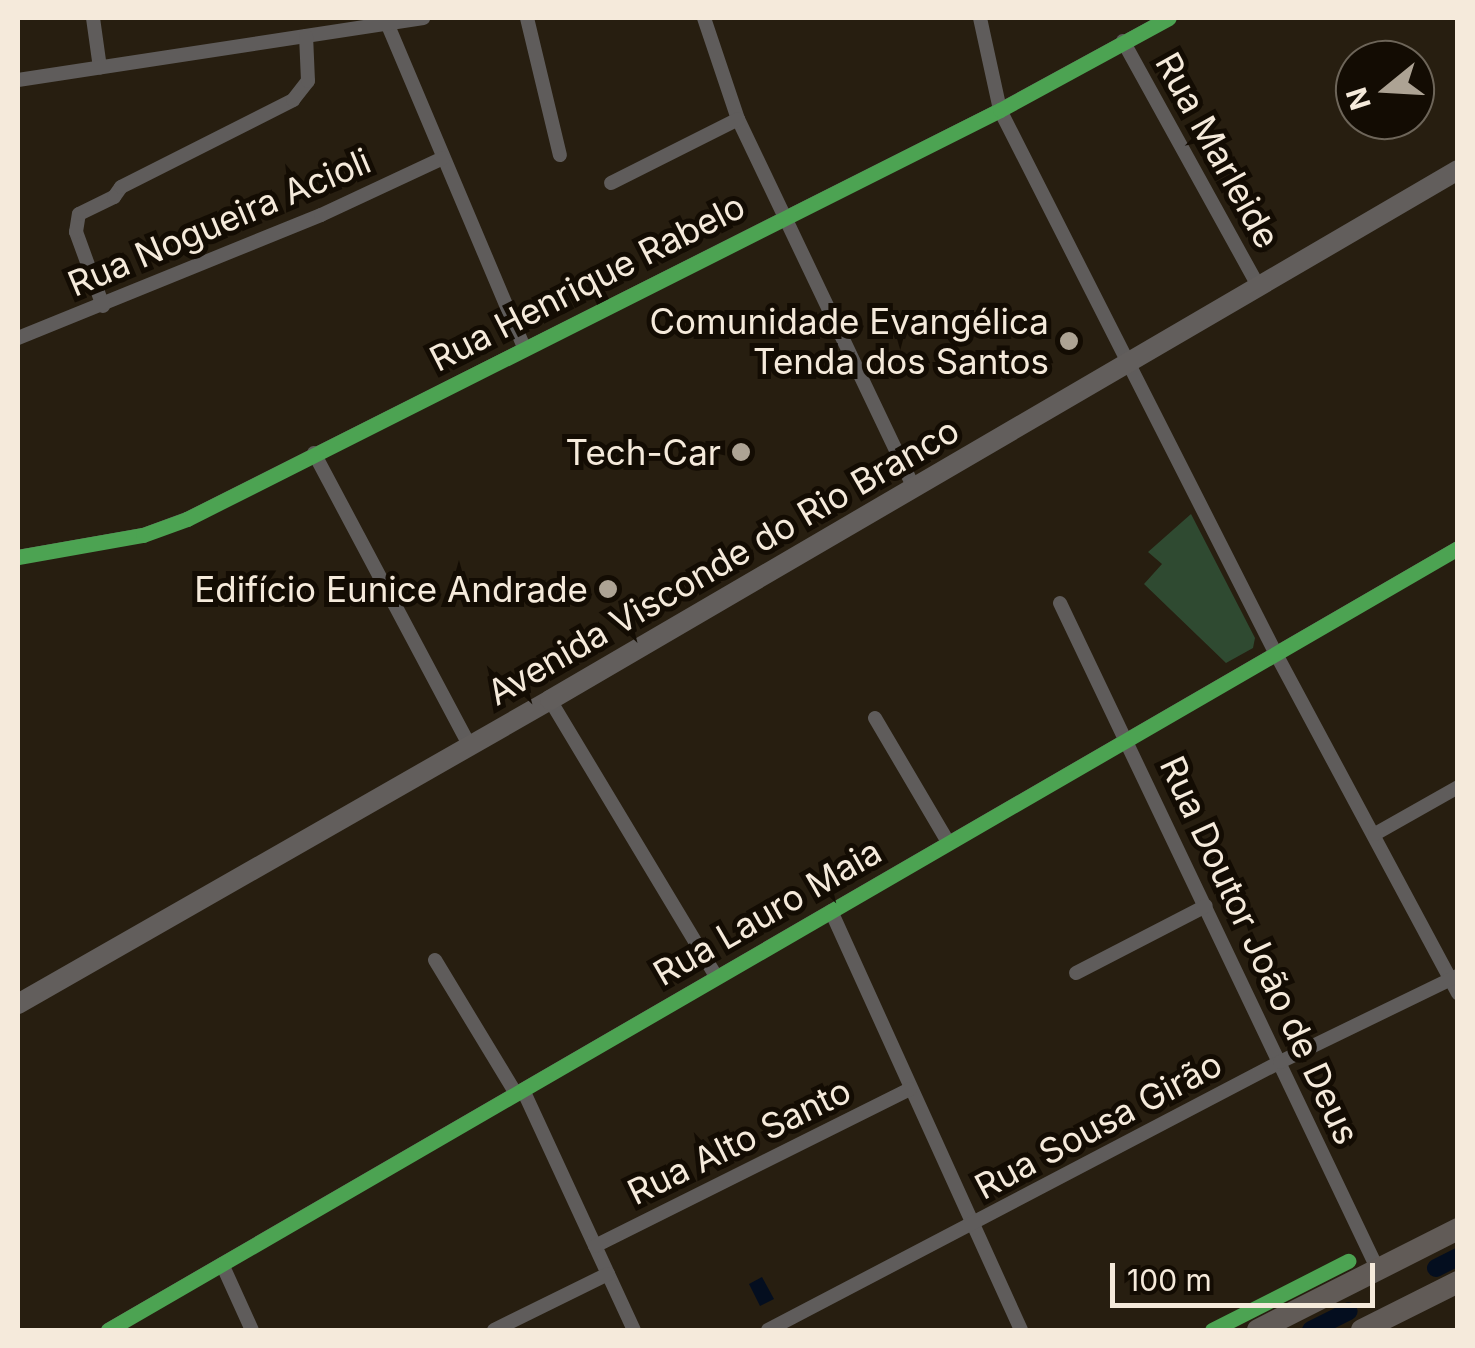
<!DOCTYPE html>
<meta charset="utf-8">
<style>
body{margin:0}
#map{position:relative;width:1475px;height:1348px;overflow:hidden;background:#271e10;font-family:Inter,sans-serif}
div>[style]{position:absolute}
.green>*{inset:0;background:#2f4a31}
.water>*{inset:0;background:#040e1f}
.canal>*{height:18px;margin:-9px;padding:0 9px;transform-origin:9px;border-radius:9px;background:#040e1f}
.street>*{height:14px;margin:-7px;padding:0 7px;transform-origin:7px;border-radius:7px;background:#5f5c5b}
.secondary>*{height:20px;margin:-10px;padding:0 10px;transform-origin:10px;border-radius:10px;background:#625e5c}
.primary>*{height:22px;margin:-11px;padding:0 11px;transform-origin:11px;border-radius:11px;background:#615b57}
.cycleway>*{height:15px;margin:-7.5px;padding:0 7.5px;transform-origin:7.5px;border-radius:7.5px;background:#4ca352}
.dots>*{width:28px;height:28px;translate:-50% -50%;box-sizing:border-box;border:5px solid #130c03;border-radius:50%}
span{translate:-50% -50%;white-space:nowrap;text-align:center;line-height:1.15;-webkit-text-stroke:10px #130c03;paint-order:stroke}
.street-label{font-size:35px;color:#f5eadb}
.poi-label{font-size:35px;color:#f5eadb}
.right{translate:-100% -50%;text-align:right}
.frame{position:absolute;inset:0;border:20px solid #f5eadb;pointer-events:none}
.north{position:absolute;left:1335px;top:40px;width:100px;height:100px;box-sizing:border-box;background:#130c03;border:2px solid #6d6559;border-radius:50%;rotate:252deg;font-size:28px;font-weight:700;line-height:40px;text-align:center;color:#f5eadb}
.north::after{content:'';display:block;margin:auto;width:35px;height:45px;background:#ada394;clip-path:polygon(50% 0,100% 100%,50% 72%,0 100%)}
.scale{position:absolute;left:1110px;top:1263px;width:265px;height:45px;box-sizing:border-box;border:5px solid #f5eadb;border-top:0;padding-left:12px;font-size:30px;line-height:35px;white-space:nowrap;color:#f5eadb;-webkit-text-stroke:8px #130c03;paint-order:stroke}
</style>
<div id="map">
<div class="green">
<div style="clip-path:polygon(1191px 514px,1255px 638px,1253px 648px,1226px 663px,1144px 584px,1162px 564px,1148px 552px)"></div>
</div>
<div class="water">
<div style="clip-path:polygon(762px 1277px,774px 1299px,760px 1306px,749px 1284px)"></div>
</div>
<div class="canal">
<div style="left:1436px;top:1268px;width:25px;rotate:-27deg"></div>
<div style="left:1311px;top:1330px;width:42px;rotate:-26.6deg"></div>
</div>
<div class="street">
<div style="left:93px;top:18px;width:50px;rotate:82deg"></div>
<div style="left:527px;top:18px;width:141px;rotate:76.5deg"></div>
<div style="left:704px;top:18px;width:107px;rotate:71.4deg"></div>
<div style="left:738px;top:119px;width:409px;rotate:64.5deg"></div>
<div style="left:980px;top:18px;width:94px;rotate:77.7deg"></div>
<div style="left:1000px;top:110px;width:610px;rotate:63.1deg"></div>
<div style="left:1276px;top:654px;width:385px;rotate:61.8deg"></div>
<div style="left:387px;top:23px;width:354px;rotate:67.1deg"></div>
<div style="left:1123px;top:41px;width:281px;rotate:61.1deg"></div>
<div style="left:18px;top:80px;width:410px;rotate:-8.7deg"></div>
<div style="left:611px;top:183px;width:142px;rotate:-26.7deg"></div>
<div style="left:103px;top:306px;width:79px;rotate:-110deg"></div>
<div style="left:76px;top:232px;width:18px;rotate:-81deg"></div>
<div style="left:79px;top:214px;width:39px;rotate:-26deg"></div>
<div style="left:114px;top:197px;width:12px;rotate:-55deg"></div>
<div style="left:121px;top:187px;width:193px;rotate:-26.8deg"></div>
<div style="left:293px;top:100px;width:24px;rotate:-52deg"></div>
<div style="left:308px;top:81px;width:45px;rotate:-92.5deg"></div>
<div style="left:18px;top:338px;width:327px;rotate:-22.1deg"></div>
<div style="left:321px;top:215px;width:135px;rotate:-25deg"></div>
<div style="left:314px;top:453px;width:332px;rotate:62deg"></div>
<div style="left:18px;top:557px;width:127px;rotate:-10deg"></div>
<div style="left:143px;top:535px;width:47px;rotate:-20deg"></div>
<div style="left:187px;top:519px;width:910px;rotate:-26.71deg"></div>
<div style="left:1000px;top:110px;width:192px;rotate:-28.6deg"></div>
<div style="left:1060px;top:603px;width:739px;rotate:64.51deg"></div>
<div style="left:550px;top:700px;width:321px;rotate:59deg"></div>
<div style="left:875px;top:718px;width:144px;rotate:59.5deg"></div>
<div style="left:1375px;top:834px;width:95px;rotate:-29.5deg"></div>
<div style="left:831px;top:911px;width:460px;rotate:65.6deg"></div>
<div style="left:435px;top:960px;width:157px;rotate:58.8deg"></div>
<div style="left:1076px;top:973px;width:146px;rotate:-27.3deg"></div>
<div style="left:523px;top:1090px;width:264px;rotate:65.2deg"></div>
<div style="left:595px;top:1246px;width:352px;rotate:-26.5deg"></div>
<div style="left:222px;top:1264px;width:72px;rotate:65.6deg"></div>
<div style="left:108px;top:1330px;width:1560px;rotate:-30.08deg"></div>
<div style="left:494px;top:1330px;width:127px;rotate:-26.2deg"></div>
<div style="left:768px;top:1330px;width:578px;rotate:-27.63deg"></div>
<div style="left:1280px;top:1062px;width:197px;rotate:-25.9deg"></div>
</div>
<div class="secondary">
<div style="left:18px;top:1004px;width:613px;rotate:-29.74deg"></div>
<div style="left:550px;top:700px;width:1051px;rotate:-30.27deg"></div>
</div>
<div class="primary">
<div style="left:1258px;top:1330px;width:224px;rotate:-26.8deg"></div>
<div style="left:1362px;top:1330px;width:107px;rotate:-26.6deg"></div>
</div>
<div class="cycleway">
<div style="left:18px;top:557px;width:127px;rotate:-10deg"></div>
<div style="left:143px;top:535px;width:47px;rotate:-20deg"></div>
<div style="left:187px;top:519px;width:910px;rotate:-26.71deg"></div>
<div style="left:1000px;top:110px;width:192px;rotate:-28.6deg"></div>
<div style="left:108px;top:1330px;width:1560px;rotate:-30.08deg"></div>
<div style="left:1212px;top:1330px;width:153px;rotate:-26.9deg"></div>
</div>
<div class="dots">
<div style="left:1069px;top:341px;background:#ada394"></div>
<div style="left:741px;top:452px;background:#ada394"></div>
<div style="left:608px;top:589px;background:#ada394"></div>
</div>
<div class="street-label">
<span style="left:1218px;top:150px;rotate:61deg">Rua Marleide</span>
<span style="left:219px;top:222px;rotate:-23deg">Rua Nogueira Acioli</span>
<span style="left:587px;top:282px;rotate:-27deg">Rua Henrique Rabelo</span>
<span style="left:723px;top:561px;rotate:-30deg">Avenida Visconde do Rio Branco</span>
<span style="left:767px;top:912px;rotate:-30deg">Rua Lauro Maia</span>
<span style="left:1260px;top:950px;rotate:65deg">Rua Doutor João de Deus</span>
<span style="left:1098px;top:1125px;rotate:-28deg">Rua Sousa Girão</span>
<span style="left:739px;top:1141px;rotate:-26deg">Rua Alto Santo</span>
</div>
<div class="poi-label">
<span class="right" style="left:1049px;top:341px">Comunidade Evangélica<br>Tenda dos Santos</span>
<span class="right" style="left:721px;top:452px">Tech-Car</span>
<span class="right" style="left:588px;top:589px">Edifício Eunice Andrade</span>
</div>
<div class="frame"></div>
<div class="north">N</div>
<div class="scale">100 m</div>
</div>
